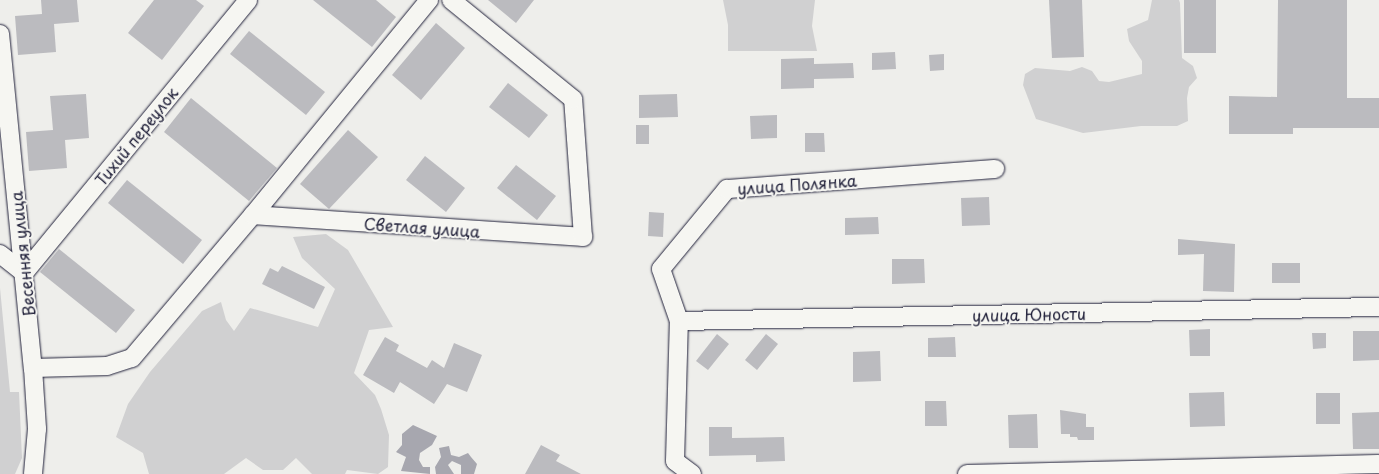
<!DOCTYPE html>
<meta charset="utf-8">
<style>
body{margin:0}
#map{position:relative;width:1379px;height:474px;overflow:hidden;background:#eeeeeb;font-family:"Playpen Sans",sans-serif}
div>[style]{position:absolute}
.green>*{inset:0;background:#d0d0d1}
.water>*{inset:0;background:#a7a7af}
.building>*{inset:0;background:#bbbbbf}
.roads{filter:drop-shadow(0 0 1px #22223b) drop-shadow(0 0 1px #22223b)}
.street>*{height:18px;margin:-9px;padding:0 9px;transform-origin:9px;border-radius:9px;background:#f6f6f2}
span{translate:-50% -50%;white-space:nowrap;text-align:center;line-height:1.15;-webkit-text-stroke:4px #f6f6f2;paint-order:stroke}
.street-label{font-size:16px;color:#22223b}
</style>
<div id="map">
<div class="green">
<div style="clip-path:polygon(723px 0,815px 0,812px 26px,817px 51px,728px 51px,728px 25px)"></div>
<div style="clip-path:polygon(1152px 0,1179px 0,1180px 3px,1182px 58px,1193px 66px,1197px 78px,1189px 87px,1187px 98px,1188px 121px,1177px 126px,1141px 126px,1083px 133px,1036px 119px,1023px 85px,1025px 74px,1035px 68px,1070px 71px,1082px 67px,1092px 71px,1099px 81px,1109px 82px,1142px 74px,1142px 61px,1129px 41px,1127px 29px,1148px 20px)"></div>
<div style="clip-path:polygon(326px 234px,348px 250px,393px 327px,369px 330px,354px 373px,375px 395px,381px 409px,389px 435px,388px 467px,378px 474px,347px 470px,345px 474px,312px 474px,296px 458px,283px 470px,263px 470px,246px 458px,224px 474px,149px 474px,143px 453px,116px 437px,128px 404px,150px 372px,202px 311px,221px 302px,226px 320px,234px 331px,250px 308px,318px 327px,335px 289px,302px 258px,293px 237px)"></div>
<div style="clip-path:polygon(0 288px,10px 392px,19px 392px,22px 458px,15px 474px,0 474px)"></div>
</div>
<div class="water">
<div style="clip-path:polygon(413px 425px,437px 436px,432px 445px,420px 453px,419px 460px,423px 467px,430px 467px,430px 474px,401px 471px,406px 457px,396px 452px,402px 445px,402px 434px)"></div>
<div style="clip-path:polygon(449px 446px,451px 455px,459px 457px,468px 453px,471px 457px,477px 464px,474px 474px,461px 474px,461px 465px,452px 461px,448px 465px,454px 474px,436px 474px,435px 467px,441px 457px,439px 448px)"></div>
</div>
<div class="building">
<div style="clip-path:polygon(41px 0,77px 0,79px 22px,54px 24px,56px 52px,18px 55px,15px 16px,42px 14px)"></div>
<div style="clip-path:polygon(154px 0,196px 0,204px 6px,162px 60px,128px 33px)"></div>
<div style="clip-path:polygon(313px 0,376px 0,396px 17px,372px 47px)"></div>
<div style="clip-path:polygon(488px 0,534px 0,516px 23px)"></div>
<div style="clip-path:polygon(1049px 0,1082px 0,1084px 57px,1052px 58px)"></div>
<div style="clip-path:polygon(1184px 0,1216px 0,1216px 53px,1184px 53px)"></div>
<div style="clip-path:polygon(1278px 0,1347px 0,1347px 98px,1379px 98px,1379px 128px,1293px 128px,1293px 134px,1229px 134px,1229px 96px,1277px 97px)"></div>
<div style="clip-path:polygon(436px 23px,465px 48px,421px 100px,392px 75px)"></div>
<div style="clip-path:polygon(249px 31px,325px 92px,306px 115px,230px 54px)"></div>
<div style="clip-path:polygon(895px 52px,896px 69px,872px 70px,872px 53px)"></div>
<div style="clip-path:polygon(944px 54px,944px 70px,930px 71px,929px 55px)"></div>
<div style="clip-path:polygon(814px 58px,814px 64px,853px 63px,854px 78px,814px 79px,814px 88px,781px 89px,781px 59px)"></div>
<div style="clip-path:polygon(508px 83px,548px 115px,529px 138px,489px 107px)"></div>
<div style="clip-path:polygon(86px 94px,89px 138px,65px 140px,67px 168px,29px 171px,26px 132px,53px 130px,50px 96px)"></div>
<div style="clip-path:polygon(677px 94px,678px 117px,639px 118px,639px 95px)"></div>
<div style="clip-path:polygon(191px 98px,277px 168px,249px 201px,164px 132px)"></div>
<div style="clip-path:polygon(777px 115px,777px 138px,751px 139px,750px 116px)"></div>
<div style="clip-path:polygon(636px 125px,649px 125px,649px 144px,636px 144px)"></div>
<div style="clip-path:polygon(348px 130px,378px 157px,329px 209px,300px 184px)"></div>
<div style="clip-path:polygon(805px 133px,824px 133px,825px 152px,805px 152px)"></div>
<div style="clip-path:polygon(425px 156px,465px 188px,446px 212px,406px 180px)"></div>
<div style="clip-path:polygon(516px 165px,556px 196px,537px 220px,497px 188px)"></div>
<div style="clip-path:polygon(127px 180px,202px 240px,183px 264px,108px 203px)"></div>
<div style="clip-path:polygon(989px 197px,990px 225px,962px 226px,961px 198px)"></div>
<div style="clip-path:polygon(649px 212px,664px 213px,663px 237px,648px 236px)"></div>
<div style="clip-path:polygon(878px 217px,879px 234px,845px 235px,845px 218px)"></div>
<div style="clip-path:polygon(1178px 239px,1235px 244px,1234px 292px,1203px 291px,1204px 254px,1178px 255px)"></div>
<div style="clip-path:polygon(59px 249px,135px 310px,116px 333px,40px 272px)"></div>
<div style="clip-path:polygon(892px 259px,924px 259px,925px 283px,892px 284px)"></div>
<div style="clip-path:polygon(1272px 263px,1300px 263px,1300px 283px,1272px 283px)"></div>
<div style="clip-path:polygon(282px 266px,325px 287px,314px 309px,262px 284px,270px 268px,278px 272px)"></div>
<div style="clip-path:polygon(1210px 329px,1210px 356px,1190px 356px,1189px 330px)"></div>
<div style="clip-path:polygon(1353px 331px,1379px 331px,1379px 360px,1353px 361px)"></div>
<div style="clip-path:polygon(1312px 333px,1326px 333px,1326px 348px,1313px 349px)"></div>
<div style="clip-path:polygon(717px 334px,729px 344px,708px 370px,696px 361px)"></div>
<div style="clip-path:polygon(766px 334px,778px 344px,757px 370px,745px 360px)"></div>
<div style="clip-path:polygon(385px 337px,399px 345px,396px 351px,427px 368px,432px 360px,444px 368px,454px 343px,482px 355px,467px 392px,447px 384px,434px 404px,400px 382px,394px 393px,363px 375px)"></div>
<div style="clip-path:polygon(955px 337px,956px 357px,928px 357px,928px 338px)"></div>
<div style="clip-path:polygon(880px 351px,881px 381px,853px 382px,853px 352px)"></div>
<div style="clip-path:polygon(1224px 392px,1225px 426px,1190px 427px,1189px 393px)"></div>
<div style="clip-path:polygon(1316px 393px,1340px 393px,1340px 424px,1316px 424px)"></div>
<div style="clip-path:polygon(925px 401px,946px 401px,947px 426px,925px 426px)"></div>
<div style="clip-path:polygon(1060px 410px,1086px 414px,1086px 427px,1094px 427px,1094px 440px,1078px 440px,1077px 437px,1070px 437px,1070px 434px,1061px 434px)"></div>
<div style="clip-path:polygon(1379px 412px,1379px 449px,1353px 449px,1352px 413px)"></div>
<div style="clip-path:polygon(1037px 414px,1038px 448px,1009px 448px,1008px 415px)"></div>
<div style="clip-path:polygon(709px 427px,732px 427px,732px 438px,784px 437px,785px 461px,756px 462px,756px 455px,709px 456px)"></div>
<div style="clip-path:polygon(541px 445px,560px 455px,556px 461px,581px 474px,525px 474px)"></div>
</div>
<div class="roads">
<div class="street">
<div style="left:0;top:34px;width:336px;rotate:84.4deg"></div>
<div style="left:33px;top:368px;width:61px;rotate:86.2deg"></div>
<div style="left:37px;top:429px;width:45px;rotate:95.1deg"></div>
<div style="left:253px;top:215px;width:278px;rotate:-50.7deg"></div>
<div style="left:0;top:254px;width:31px;rotate:38deg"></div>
<div style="left:24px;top:273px;width:353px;rotate:-50.6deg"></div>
<div style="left:679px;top:321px;width:700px;rotate:-1.15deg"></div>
<div style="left:33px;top:368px;width:74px;rotate:-1.5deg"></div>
<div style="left:107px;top:366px;width:26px;rotate:-18deg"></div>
<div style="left:132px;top:358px;width:187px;rotate:-49.8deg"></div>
<div style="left:253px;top:215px;width:331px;rotate:3.8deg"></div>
<div style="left:583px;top:237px;width:138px;rotate:-94.1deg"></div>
<div style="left:573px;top:99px;width:157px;rotate:-140.9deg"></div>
<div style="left:692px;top:474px;width:21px;rotate:-143deg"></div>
<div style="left:675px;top:461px;width:140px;rotate:-88.4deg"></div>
<div style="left:679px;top:321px;width:55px;rotate:-109.1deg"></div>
<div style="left:661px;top:269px;width:104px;rotate:-50.5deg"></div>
<div style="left:727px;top:189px;width:269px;rotate:-4.3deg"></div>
<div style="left:967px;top:474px;width:412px;rotate:-1.4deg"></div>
</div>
</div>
<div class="street-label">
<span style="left:136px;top:136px;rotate:-51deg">Тихий переулок</span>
<span style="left:797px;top:184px;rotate:-4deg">улица Полянка</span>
<span style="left:422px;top:227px;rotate:4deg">Светлая улица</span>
<span style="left:22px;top:254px;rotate:-96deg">Весенняя улица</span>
<span style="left:1029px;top:314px;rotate:-1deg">улица Юности</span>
</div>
</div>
